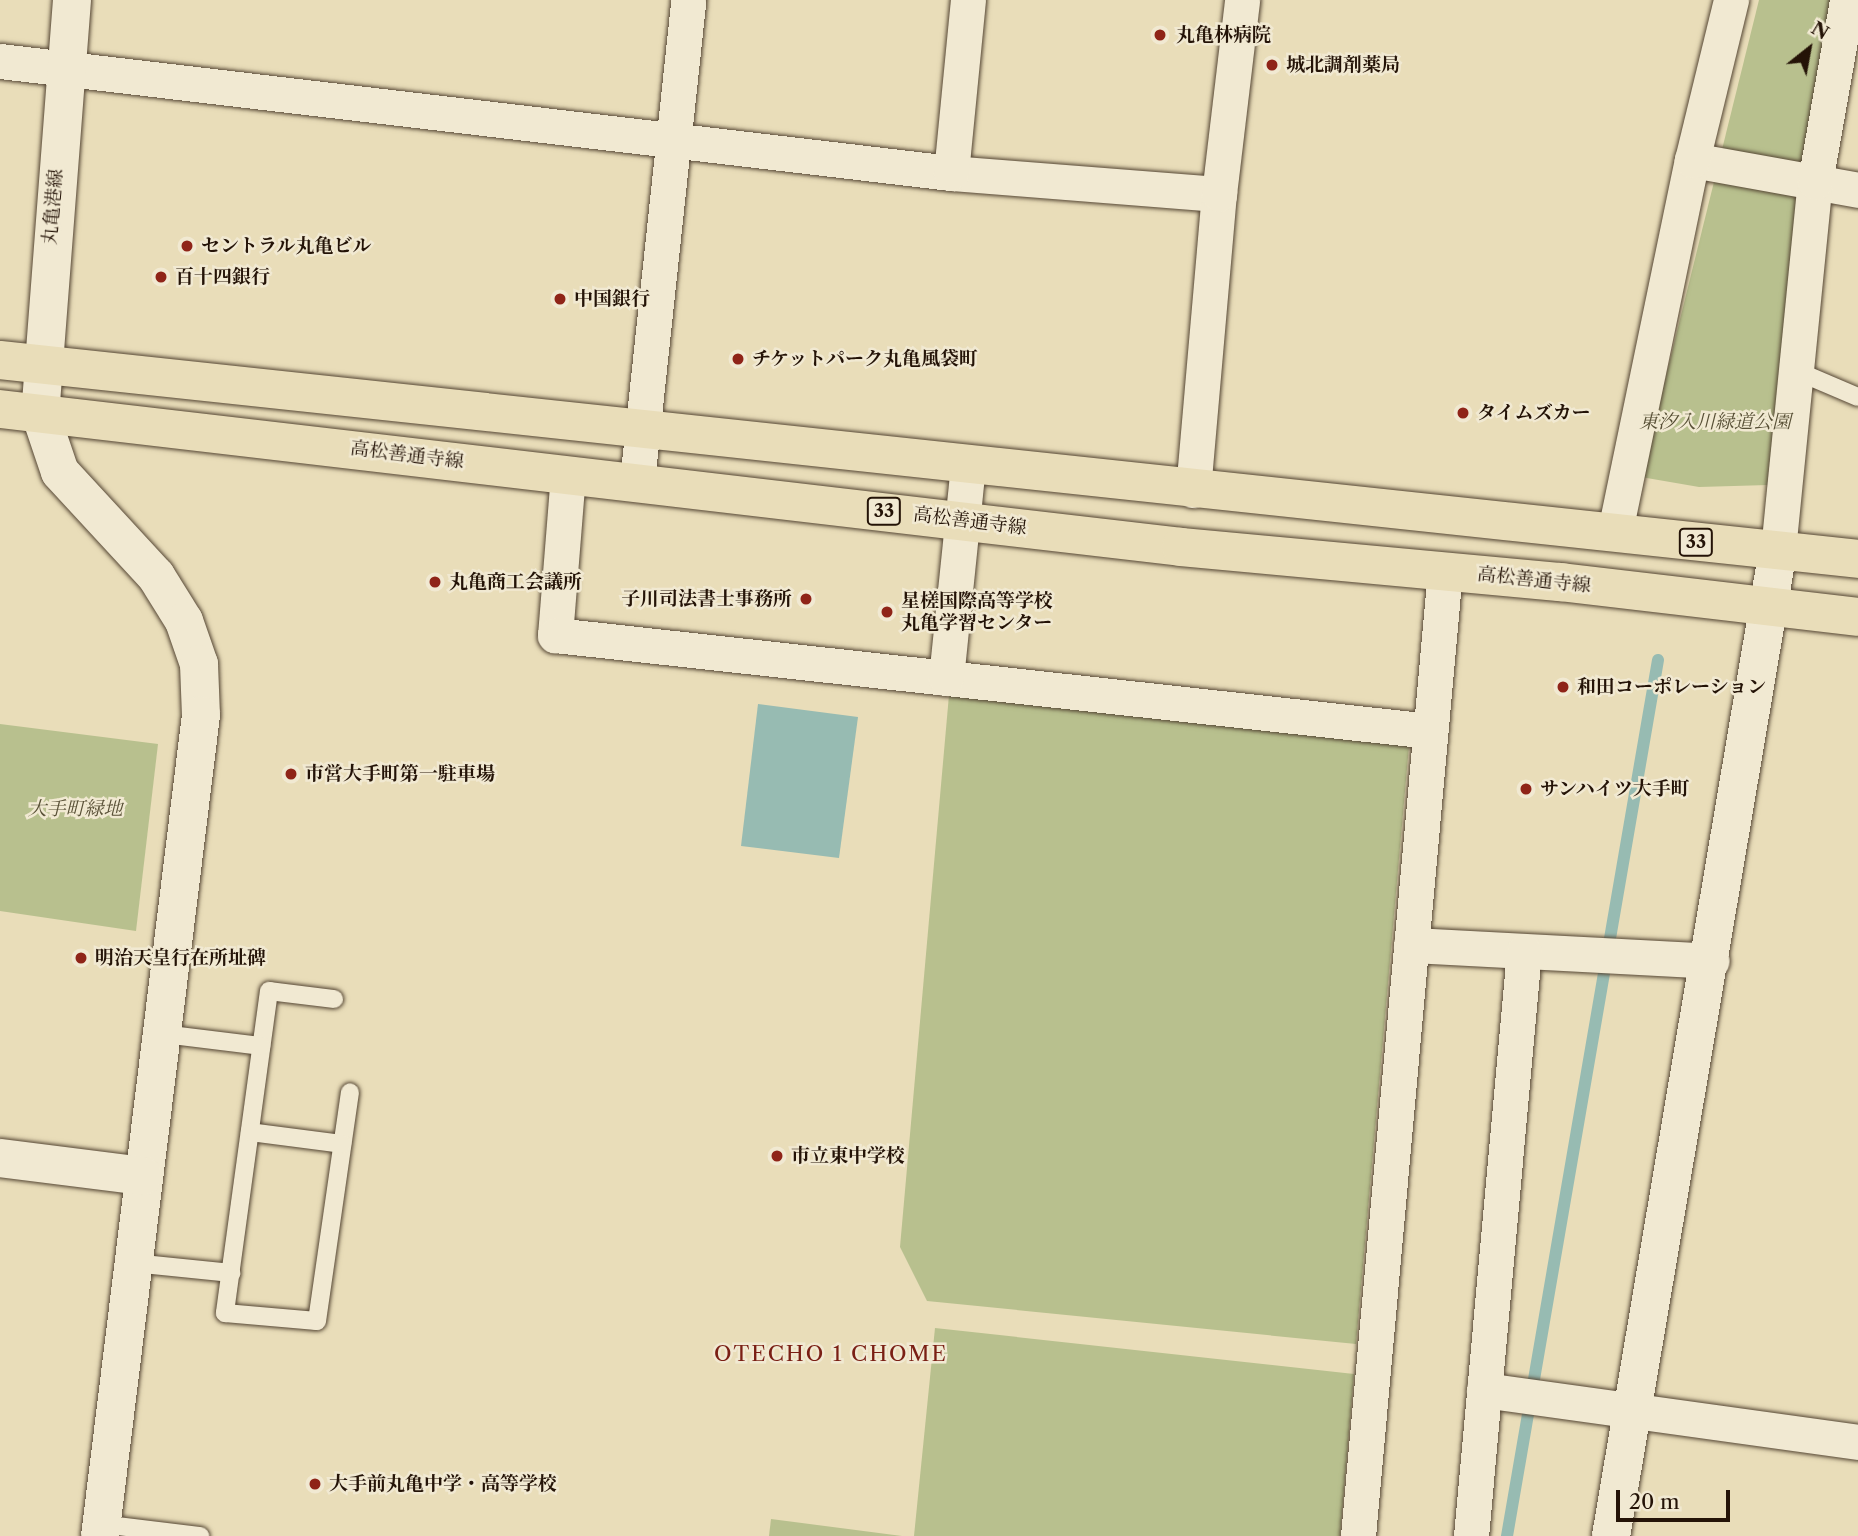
<!DOCTYPE html>
<meta charset="utf-8">
<style>
body{margin:0}
#map{position:relative;width:1858px;height:1536px;overflow:hidden;background:#e9ddb9;font-family:"Libre Caslon Text","Noto Serif JP",serif}
div>[style]{position:absolute}
.green>*{inset:0;background:#b8c08e}
.water>*{inset:0;background:#97bbb2}
.stream>*{height:12px;margin:-6px;padding:0 6px;transform-origin:6px;border-radius:6px;background:#97bbb2}
.roads{filter:drop-shadow(0 0 2px #554634) drop-shadow(0 0 2px #554634)}
.lane>*{height:18px;margin:-9px;padding:0 9px;transform-origin:9px;border-radius:9px;background:#f1e9d2}
.street>*{height:35px;margin:-17.5px;padding:0 17.5px;transform-origin:17.5px;border-radius:17.5px;background:#f1e9d2}
.secondary>*{height:38px;margin:-19px;padding:0 19px;transform-origin:19px;border-radius:19px;background:#f1e9d2}
.primary>*{height:38px;margin:-19px;padding:0 19px;transform-origin:19px;border-radius:19px;background:#e9ddb9}
.dots>*{width:19px;height:19px;translate:-50% -50%;box-sizing:border-box;border:4px solid #f1e9d2;border-radius:50%}
span{translate:-50% -50%;white-space:nowrap;text-align:center;line-height:1.15;-webkit-text-stroke:5px #f1e9d2;paint-order:stroke}
.shield-label span{padding:2px 5px;background:#f1e9d2;border:2px solid;border-radius:5px;-webkit-text-stroke-width:0}
.shield-label{font-size:18px;color:#241307;font-weight:700}
.poi-label{font-size:19px;color:#241307;font-weight:700}
.left{translate:0 -50%;text-align:left}
.right{translate:-100% -50%;text-align:right}
.street-label{font-size:19px;color:#241307}
.park-label{font-size:19px;color:#585036;font-style:italic}
.neighbourhood-label{font-size:21px;color:#7a1f14;letter-spacing:2px}
.north{position:absolute;left:1774px;top:14px;width:70px;height:70px;-webkit-text-stroke:5px #f1e9d2;paint-order:stroke;rotate:31deg;font-size:19px;font-weight:700;line-height:28px;text-align:center;color:#241307}
.north::after{content:'';display:block;margin:auto;width:24px;height:32px;background:#241307;clip-path:polygon(50% 0,100% 100%,50% 72%,0 100%)}
.scale{position:absolute;left:1616px;top:1490px;width:114px;height:32px;box-sizing:border-box;border:4px solid #241307;border-top:0;padding-left:9px;font-size:21px;line-height:24px;white-space:nowrap;color:#241307;-webkit-text-stroke:5px #f1e9d2;paint-order:stroke}
</style>
<div id="map">
<div class="green">
<div style="clip-path:polygon(1759px 0,1830px 0,1768px 485px,1699px 487px,1641px 477px)"></div>
<div style="clip-path:polygon(949px 695px,1409px 746px,1356px 1344px,927px 1301px,900px 1247px)"></div>
<div style="clip-path:polygon(0 724px,158px 744px,136px 931px,0 911px)"></div>
<div style="clip-path:polygon(935px 1328px,1354px 1374px,1340px 1536px,914px 1536px)"></div>
<div style="clip-path:polygon(771px 1519px,902px 1536px,769px 1536px)"></div>
</div>
<div class="water">
<div style="clip-path:polygon(758px 704px,858px 717px,839px 858px,741px 846px)"></div>
</div>
<div class="stream">
<div style="left:1507px;top:1536px;width:889px;rotate:-80.22deg"></div>
</div>
<div class="roads">
<div class="lane">
<div style="left:1797px;top:371px;width:66px;rotate:23.1deg"></div>
<div style="left:334px;top:999px;width:65px;rotate:-173deg"></div>
<div style="left:269px;top:991px;width:325px;rotate:97.8deg"></div>
<div style="left:225px;top:1313px;width:92px;rotate:5deg"></div>
<div style="left:317px;top:1321px;width:231px;rotate:-81.8deg"></div>
<div style="left:163px;top:1034px;width:99px;rotate:7deg"></div>
<div style="left:250px;top:1132px;width:93px;rotate:7.4deg"></div>
<div style="left:133px;top:1263px;width:99px;rotate:5.8deg"></div>
<div style="left:101px;top:1524px;width:100px;rotate:6.9deg"></div>
</div>
<div class="street">
<div style="left:0;top:61px;width:958px;rotate:6.72deg"></div>
<div style="left:951px;top:173px;width:269px;rotate:4.5deg"></div>
<div style="left:1692px;top:160px;width:169px;rotate:10.2deg"></div>
<div style="left:951px;top:173px;width:174px;rotate:-84.4deg"></div>
<div style="left:568px;top:474px;width:162px;rotate:94.6deg"></div>
<div style="left:555px;top:635px;width:880px;rotate:6.26deg"></div>
<div style="left:637px;top:481px;width:484px;rotate:-83.9deg"></div>
<div style="left:1193px;top:490px;width:297px;rotate:-85deg"></div>
<div style="left:1219px;top:194px;width:195px;rotate:-83.2deg"></div>
<div style="left:1615px;top:531px;width:379px;rotate:-78.3deg"></div>
<div style="left:1692px;top:160px;width:165px;rotate:-76.3deg"></div>
<div style="left:1778px;top:550px;width:370px;rotate:-84.3deg"></div>
<div style="left:1815px;top:182px;width:185px;rotate:-80deg"></div>
<div style="left:946px;top:678px;width:213px;rotate:-84.1deg"></div>
<div style="left:1411px;top:945px;width:301px;rotate:3deg"></div>
<div style="left:1484px;top:1390px;width:378px;rotate:7.9deg"></div>
<div style="left:1358px;top:1536px;width:969px;rotate:-84.85deg"></div>
<div style="left:1471px;top:1536px;width:587px;rotate:-84.82deg"></div>
</div>
<div class="secondary">
<div style="left:72px;top:0;width:414px;rotate:94.4deg"></div>
<div style="left:40px;top:413px;width:62px;rotate:71.3deg"></div>
<div style="left:60px;top:472px;width:142px;rotate:47.3deg"></div>
<div style="left:156px;top:576px;width:53px;rotate:58.1deg"></div>
<div style="left:184px;top:621px;width:46px;rotate:70.8deg"></div>
<div style="left:199px;top:664px;width:51px;rotate:87.8deg"></div>
<div style="left:201px;top:715px;width:827px;rotate:97.01deg"></div>
<div style="left:0;top:1158px;width:144px;rotate:7.2deg"></div>
<div style="left:1611px;top:1536px;width:1000px;rotate:-80.39deg"></div>
</div>
<div class="primary">
<div style="left:0;top:360px;width:1869px;rotate:6.11deg"></div>
<div style="left:0;top:409px;width:1189px;rotate:6.66deg"></div>
<div style="left:1181px;top:547px;width:382px;rotate:5.3deg"></div>
<div style="left:1561px;top:582px;width:299px;rotate:6.7deg"></div>
</div>
</div>
<div class="dots">
<div style="left:1160px;top:35px;background:#8f2418"></div>
<div style="left:1272px;top:65px;background:#8f2418"></div>
<div style="left:187px;top:246px;background:#8f2418"></div>
<div style="left:161px;top:277px;background:#8f2418"></div>
<div style="left:560px;top:299px;background:#8f2418"></div>
<div style="left:738px;top:359px;background:#8f2418"></div>
<div style="left:1463px;top:413px;background:#8f2418"></div>
<div style="left:435px;top:582px;background:#8f2418"></div>
<div style="left:806px;top:599px;background:#8f2418"></div>
<div style="left:887px;top:612px;background:#8f2418"></div>
<div style="left:1563px;top:687px;background:#8f2418"></div>
<div style="left:291px;top:774px;background:#8f2418"></div>
<div style="left:1526px;top:789px;background:#8f2418"></div>
<div style="left:81px;top:958px;background:#8f2418"></div>
<div style="left:777px;top:1156px;background:#8f2418"></div>
<div style="left:315px;top:1484px;background:#8f2418"></div>
</div>
<div class="shield-label">
<span style="left:884px;top:511px">33</span>
<span style="left:1696px;top:542px">33</span>
</div>
<div class="poi-label">
<span class="left" style="left:1176px;top:35px">丸亀林病院</span>
<span class="left" style="left:1286px;top:65px">城北調剤薬局</span>
<span class="left" style="left:201px;top:246px">セントラル丸亀ビル</span>
<span class="left" style="left:175px;top:277px">百十四銀行</span>
<span class="left" style="left:574px;top:299px">中国銀行</span>
<span class="left" style="left:752px;top:359px">チケットパーク丸亀風袋町</span>
<span class="left" style="left:1477px;top:413px">タイムズカー</span>
<span class="left" style="left:449px;top:582px">丸亀商工会議所</span>
<span class="right" style="left:792px;top:599px">子川司法書士事務所</span>
<span class="left" style="left:901px;top:612px">星槎国際高等学校<br>丸亀学習センター</span>
<span class="left" style="left:1577px;top:687px">和田コーポレーション</span>
<span class="left" style="left:305px;top:774px">市営大手町第一駐車場</span>
<span class="left" style="left:1540px;top:789px">サンハイツ大手町</span>
<span class="left" style="left:95px;top:958px">明治天皇行在所址碑</span>
<span class="left" style="left:791px;top:1156px">市立東中学校</span>
<span class="left" style="left:329px;top:1484px">大手前丸亀中学・高等学校</span>
</div>
<div class="street-label">
<span style="left:53px;top:207px;rotate:-85deg">丸亀港線</span>
<span style="left:407px;top:455px;rotate:7deg">高松善通寺線</span>
<span style="left:970px;top:521px;rotate:7deg">高松善通寺線</span>
<span style="left:1534px;top:580px;rotate:6deg">高松善通寺線</span>
</div>
<div class="park-label">
<span style="left:1715px;top:422px">東汐入川緑道公園</span>
<span style="left:75px;top:809px">大手町緑地</span>
</div>
<div class="neighbourhood-label">
<span style="left:831px;top:1354px">OTECHO 1 CHOME</span>
</div>
<div class="north">N</div>
<div class="scale">20 m</div>
</div>
